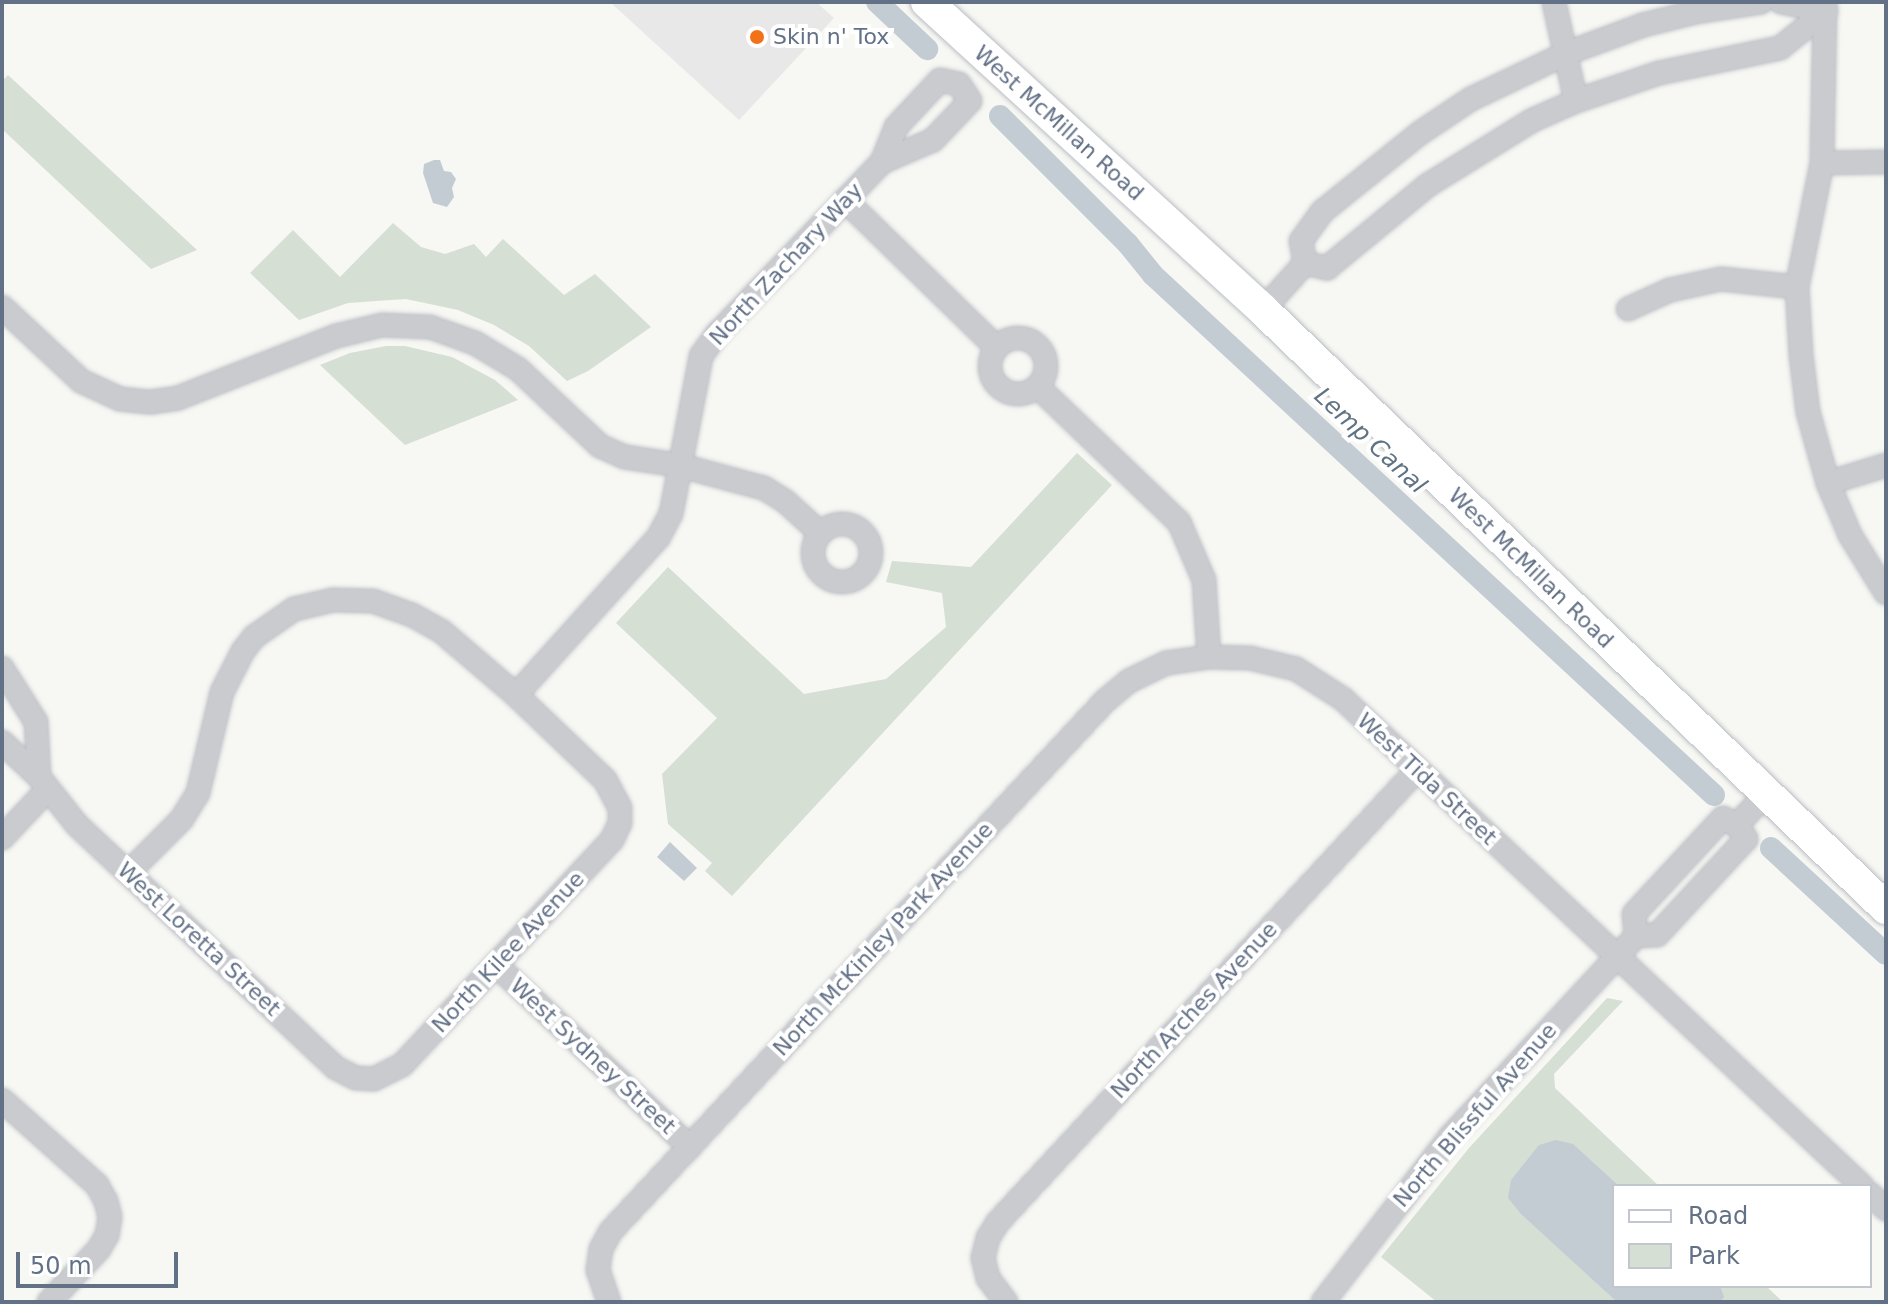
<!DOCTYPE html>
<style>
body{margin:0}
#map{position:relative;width:1888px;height:1304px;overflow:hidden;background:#f7f7f3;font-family:"DejaVu Sans",sans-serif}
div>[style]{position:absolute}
.built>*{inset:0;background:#e7e8e7}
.green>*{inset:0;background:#d6dfd4}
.water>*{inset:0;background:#c4ccd3}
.canal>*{height:22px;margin:-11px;padding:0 11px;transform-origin:11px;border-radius:11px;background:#c4ccd3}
.roads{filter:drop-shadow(0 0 2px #babec4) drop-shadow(0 0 2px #babec4)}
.street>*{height:22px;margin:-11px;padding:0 11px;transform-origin:11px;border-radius:11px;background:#c9cbcf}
.street>.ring{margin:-11px;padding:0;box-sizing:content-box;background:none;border:22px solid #c9cbcf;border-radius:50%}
.secondary>*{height:32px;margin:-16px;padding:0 16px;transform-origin:16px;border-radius:16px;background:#fff}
.dots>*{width:22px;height:22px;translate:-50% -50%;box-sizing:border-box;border:4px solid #fff;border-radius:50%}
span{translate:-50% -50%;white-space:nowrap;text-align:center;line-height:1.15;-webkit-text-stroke:8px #fff;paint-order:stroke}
.poi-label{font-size:22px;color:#637187}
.left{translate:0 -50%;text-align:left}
.street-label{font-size:22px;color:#637187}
.water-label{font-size:24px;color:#5f7383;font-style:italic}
.frame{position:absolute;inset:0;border:4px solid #637187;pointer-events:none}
.legend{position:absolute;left:1612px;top:1184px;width:260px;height:104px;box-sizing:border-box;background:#fff;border:2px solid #c1c6cf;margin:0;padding:10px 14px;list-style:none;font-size:24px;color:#637187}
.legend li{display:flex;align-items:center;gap:16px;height:40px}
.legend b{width:40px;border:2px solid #c1c6cf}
.scale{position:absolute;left:16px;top:1252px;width:162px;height:36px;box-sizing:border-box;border:4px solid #637187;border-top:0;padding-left:10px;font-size:24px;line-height:28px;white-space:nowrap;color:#637187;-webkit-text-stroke:6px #fff;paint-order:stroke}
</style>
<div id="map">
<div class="built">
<div style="clip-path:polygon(610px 2px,816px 2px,834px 18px,739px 120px)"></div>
</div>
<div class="green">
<div style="clip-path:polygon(8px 75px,197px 250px,151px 269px,2px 129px,2px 81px)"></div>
<div style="clip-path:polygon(393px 223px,421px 247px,445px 254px,474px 244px,486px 257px,503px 239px,564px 295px,595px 274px,651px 327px,588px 371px,567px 381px,529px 346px,494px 325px,458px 310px,406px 299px,348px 303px,299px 320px,250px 273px,293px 230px,340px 277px)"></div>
<div style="clip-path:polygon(386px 346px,405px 346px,452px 357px,495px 380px,518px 400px,405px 445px,320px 365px,350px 353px)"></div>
<div style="clip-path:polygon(1077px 453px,1112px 485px,732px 896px,705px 871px,712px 863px,668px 824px,662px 774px,717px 718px,616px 623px,668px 567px,804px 694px,886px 679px,946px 627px,942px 593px,886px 582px,892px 561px,971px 567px)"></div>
<div style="clip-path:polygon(1607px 998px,1623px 1001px,1554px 1074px,1555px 1088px,1659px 1186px,1614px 1186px,1614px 1286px,1766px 1286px,1783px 1302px,1437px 1302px,1381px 1257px,1469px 1148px)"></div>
</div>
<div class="water">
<div style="clip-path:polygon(434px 160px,440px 160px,444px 171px,451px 172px,456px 179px,452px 188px,454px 197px,447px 207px,433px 203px,423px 173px,424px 164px)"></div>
<div style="clip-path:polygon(670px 842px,697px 868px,684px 881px,657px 857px)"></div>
<div style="clip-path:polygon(1556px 1140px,1573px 1144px,1619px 1186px,1614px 1186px,1614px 1286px,1720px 1286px,1724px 1297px,1720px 1302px,1617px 1302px,1521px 1214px,1508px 1198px,1511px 1180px,1539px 1145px)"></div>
</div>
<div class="canal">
<div style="left:877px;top:2px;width:69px;rotate:43.2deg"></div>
<div style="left:1000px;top:116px;width:181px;rotate:45deg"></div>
<div style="left:1128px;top:244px;width:40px;rotate:51deg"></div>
<div style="left:1153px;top:275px;width:765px;rotate:42.83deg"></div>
<div style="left:1771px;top:848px;width:156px;rotate:42.7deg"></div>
</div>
<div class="roads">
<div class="street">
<div style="left:1554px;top:2px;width:101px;rotate:77.5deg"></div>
<div style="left:1825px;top:3px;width:160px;rotate:91.1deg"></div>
<div style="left:1822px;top:163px;width:126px;rotate:101.4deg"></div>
<div style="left:1797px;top:287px;width:68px;rotate:86.6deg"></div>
<div style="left:1801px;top:355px;width:57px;rotate:83deg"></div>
<div style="left:1808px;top:412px;width:74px;rotate:74.3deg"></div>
<div style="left:1828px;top:483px;width:56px;rotate:67.1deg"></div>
<div style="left:1850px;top:535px;width:68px;rotate:58.2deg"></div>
<div style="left:1822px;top:163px;width:64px;rotate:-0.9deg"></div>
<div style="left:845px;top:200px;width:211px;rotate:44.2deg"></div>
<div style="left:1305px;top:263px;width:23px;rotate:13deg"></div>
<div style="left:1327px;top:268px;width:131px;rotate:-39.4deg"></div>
<div style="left:1428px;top:185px;width:123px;rotate:-31.8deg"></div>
<div style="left:1533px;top:120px;width:47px;rotate:-23.8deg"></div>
<div style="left:1576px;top:101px;width:88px;rotate:-18.6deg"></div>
<div style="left:1659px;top:73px;width:124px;rotate:-11.7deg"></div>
<div style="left:1780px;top:48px;width:59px;rotate:-38.8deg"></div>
<div style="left:1826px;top:11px;width:46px;rotate:-168.7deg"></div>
<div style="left:1305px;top:263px;width:22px;rotate:-100deg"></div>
<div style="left:1301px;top:241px;width:37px;rotate:-54deg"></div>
<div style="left:1323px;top:211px;width:124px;rotate:-38.8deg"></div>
<div style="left:1420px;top:133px;width:61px;rotate:-33.7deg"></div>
<div style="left:1471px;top:99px;width:104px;rotate:-25.6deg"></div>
<div style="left:1565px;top:54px;width:83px;rotate:-20.4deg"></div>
<div style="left:1643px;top:25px;width:55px;rotate:-13.8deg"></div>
<div style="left:1696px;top:12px;width:66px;rotate:-8.7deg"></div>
<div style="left:2px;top:307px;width:108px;rotate:43.1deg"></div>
<div style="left:81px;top:381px;width:43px;rotate:24.8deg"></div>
<div style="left:120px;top:399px;width:31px;rotate:6deg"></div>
<div style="left:151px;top:402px;width:27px;rotate:-8deg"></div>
<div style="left:178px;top:398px;width:170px;rotate:-21.4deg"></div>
<div style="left:336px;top:336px;width:47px;rotate:-13.4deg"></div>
<div style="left:382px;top:325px;width:48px;rotate:2.4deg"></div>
<div style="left:430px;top:327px;width:48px;rotate:19.6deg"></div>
<div style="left:475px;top:343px;width:50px;rotate:31.2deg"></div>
<div style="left:518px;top:369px;width:112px;rotate:43.2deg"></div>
<div style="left:600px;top:446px;width:27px;rotate:24deg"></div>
<div style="left:625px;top:457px;width:54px;rotate:8.6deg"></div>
<div style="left:678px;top:465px;width:89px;rotate:15deg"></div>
<div style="left:764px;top:488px;width:25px;rotate:32deg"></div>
<div style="left:785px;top:501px;width:47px;rotate:42.4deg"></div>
<div style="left:1628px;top:309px;width:46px;rotate:-24.3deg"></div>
<div style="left:1670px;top:290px;width:52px;rotate:-12.2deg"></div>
<div style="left:1721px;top:279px;width:76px;rotate:6deg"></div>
<div style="left:1263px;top:310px;width:63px;rotate:-48.2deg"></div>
<div class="ring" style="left:990px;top:338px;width:34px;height:34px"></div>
<div style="left:1038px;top:387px;width:195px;rotate:43.8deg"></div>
<div style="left:1179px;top:522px;width:63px;rotate:66.7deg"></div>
<div style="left:1204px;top:580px;width:77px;rotate:86.3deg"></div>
<div style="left:1209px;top:657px;width:41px;rotate:1.4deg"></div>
<div style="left:1250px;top:658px;width:47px;rotate:13.4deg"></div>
<div style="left:1296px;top:669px;width:56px;rotate:32.6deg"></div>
<div style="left:1343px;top:699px;width:712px;rotate:43.18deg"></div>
<div style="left:1828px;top:483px;width:61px;rotate:-17.2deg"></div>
<div class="ring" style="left:813px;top:524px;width:36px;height:36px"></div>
<div style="left:2px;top:668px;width:64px;rotate:57.8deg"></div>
<div style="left:36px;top:722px;width:55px;rotate:86.9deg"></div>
<div style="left:516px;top:695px;width:212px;rotate:-47.9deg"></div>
<div style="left:658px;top:538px;width:27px;rotate:-62deg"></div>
<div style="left:671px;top:514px;width:161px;rotate:-79.2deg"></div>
<div style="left:701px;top:356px;width:29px;rotate:-54deg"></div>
<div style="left:718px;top:333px;width:237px;rotate:-46.2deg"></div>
<div style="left:882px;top:162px;width:38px;rotate:-68deg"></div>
<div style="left:896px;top:127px;width:64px;rotate:-46.9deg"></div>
<div style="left:940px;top:80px;width:19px;rotate:12deg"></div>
<div style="left:959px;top:84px;width:20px;rotate:57deg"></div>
<div style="left:970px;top:101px;width:54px;rotate:133.5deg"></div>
<div style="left:933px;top:140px;width:56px;rotate:156.7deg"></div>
<div style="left:2px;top:742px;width:51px;rotate:43.4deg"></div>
<div style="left:39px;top:777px;width:61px;rotate:51.6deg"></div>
<div style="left:77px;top:825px;width:355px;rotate:43.2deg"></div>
<div style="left:336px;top:1068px;width:22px;rotate:27deg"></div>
<div style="left:356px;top:1078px;width:18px;rotate:3deg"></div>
<div style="left:374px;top:1079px;width:31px;rotate:-27deg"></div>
<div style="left:402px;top:1065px;width:308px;rotate:-47deg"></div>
<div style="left:612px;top:840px;width:19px;rotate:-65deg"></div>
<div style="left:620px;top:823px;width:15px;rotate:-90deg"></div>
<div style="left:620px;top:808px;width:32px;rotate:-118deg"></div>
<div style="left:605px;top:780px;width:123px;rotate:-136.3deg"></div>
<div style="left:516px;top:695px;width:99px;rotate:-139.5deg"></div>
<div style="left:441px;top:631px;width:33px;rotate:-151deg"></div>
<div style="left:412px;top:615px;width:41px;rotate:-160.3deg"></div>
<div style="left:373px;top:601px;width:40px;rotate:-178.6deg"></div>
<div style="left:333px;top:600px;width:40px;rotate:167deg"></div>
<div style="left:294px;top:609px;width:49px;rotate:145deg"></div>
<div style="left:254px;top:637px;width:18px;rotate:128deg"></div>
<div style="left:243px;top:651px;width:46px;rotate:117.1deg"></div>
<div style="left:222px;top:692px;width:104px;rotate:103.4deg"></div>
<div style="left:198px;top:793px;width:31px;rotate:122deg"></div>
<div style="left:182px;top:819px;width:75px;rotate:135deg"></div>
<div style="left:1723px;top:818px;width:16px;rotate:27deg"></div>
<div style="left:1737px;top:825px;width:17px;rotate:57deg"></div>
<div style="left:1746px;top:839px;width:131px;rotate:132.8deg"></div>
<div style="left:1657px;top:935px;width:21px;rotate:177deg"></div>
<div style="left:1636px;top:936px;width:22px;rotate:-95deg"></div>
<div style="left:1634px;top:914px;width:131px;rotate:-47.2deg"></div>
<div style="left:1737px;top:825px;width:41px;rotate:-47deg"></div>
<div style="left:2px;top:838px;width:66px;rotate:-46.8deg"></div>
<div style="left:496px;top:965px;width:266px;rotate:43.2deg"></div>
<div style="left:2px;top:1100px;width:127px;rotate:41.8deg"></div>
<div style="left:97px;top:1185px;width:18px;rotate:61deg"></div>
<div style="left:106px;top:1201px;width:16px;rotate:76deg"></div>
<div style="left:110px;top:1217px;width:18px;rotate:99deg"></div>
<div style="left:107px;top:1235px;width:16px;rotate:120deg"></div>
<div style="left:99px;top:1249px;width:73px;rotate:133.3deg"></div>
<div style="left:1870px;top:1194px;width:22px;rotate:43deg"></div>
<div style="left:609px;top:1302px;width:34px;rotate:-109deg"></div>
<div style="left:598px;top:1270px;width:21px;rotate:-82deg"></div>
<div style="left:601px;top:1249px;width:21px;rotate:-61deg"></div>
<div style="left:611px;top:1231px;width:725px;rotate:-47.01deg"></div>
<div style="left:1105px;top:701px;width:31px;rotate:-40deg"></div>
<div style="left:1129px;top:681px;width:41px;rotate:-25.9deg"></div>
<div style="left:1166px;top:663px;width:43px;rotate:-7.9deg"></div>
<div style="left:1006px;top:1302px;width:30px;rotate:-127deg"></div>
<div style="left:988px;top:1278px;width:21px;rotate:-104deg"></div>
<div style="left:983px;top:1258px;width:21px;rotate:-76deg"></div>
<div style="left:988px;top:1238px;width:19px;rotate:-58deg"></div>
<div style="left:998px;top:1222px;width:616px;rotate:-47.17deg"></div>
<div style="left:1323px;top:1302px;width:208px;rotate:-52.4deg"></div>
<div style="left:1450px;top:1137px;width:274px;rotate:-47.2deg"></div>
</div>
<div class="secondary">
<div style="left:927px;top:2px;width:456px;rotate:42.5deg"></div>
<div style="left:1263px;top:310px;width:864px;rotate:43.83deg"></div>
</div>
</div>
<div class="dots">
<div style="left:757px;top:37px;background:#f27219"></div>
</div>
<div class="poi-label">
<span class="left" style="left:773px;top:37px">Skin n' Tox</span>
</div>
<div class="street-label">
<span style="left:1059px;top:123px;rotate:42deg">West McMillan Road</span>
<span style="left:786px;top:264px;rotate:-47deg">North Zachary Way</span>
<span style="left:1531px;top:568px;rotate:44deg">West McMillan Road</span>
<span style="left:1427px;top:779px;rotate:43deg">West Tida Street</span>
<span style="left:199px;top:939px;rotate:43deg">West Loretta Street</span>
<span style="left:883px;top:939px;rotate:-47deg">North McKinley Park Avenue</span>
<span style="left:508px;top:952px;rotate:-47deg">North Kilee Avenue</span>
<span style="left:1194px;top:1010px;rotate:-47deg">North Arches Avenue</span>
<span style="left:593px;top:1056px;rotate:43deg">West Sydney Street</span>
<span style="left:1475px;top:1115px;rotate:-49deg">North Blissful Avenue</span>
</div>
<div class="water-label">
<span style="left:1370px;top:441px;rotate:43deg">Lemp Canal</span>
</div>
<div class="frame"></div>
<ul class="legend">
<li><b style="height:10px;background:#fff"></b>Road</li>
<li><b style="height:22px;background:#d6dfd4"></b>Park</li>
</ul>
<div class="scale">50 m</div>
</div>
